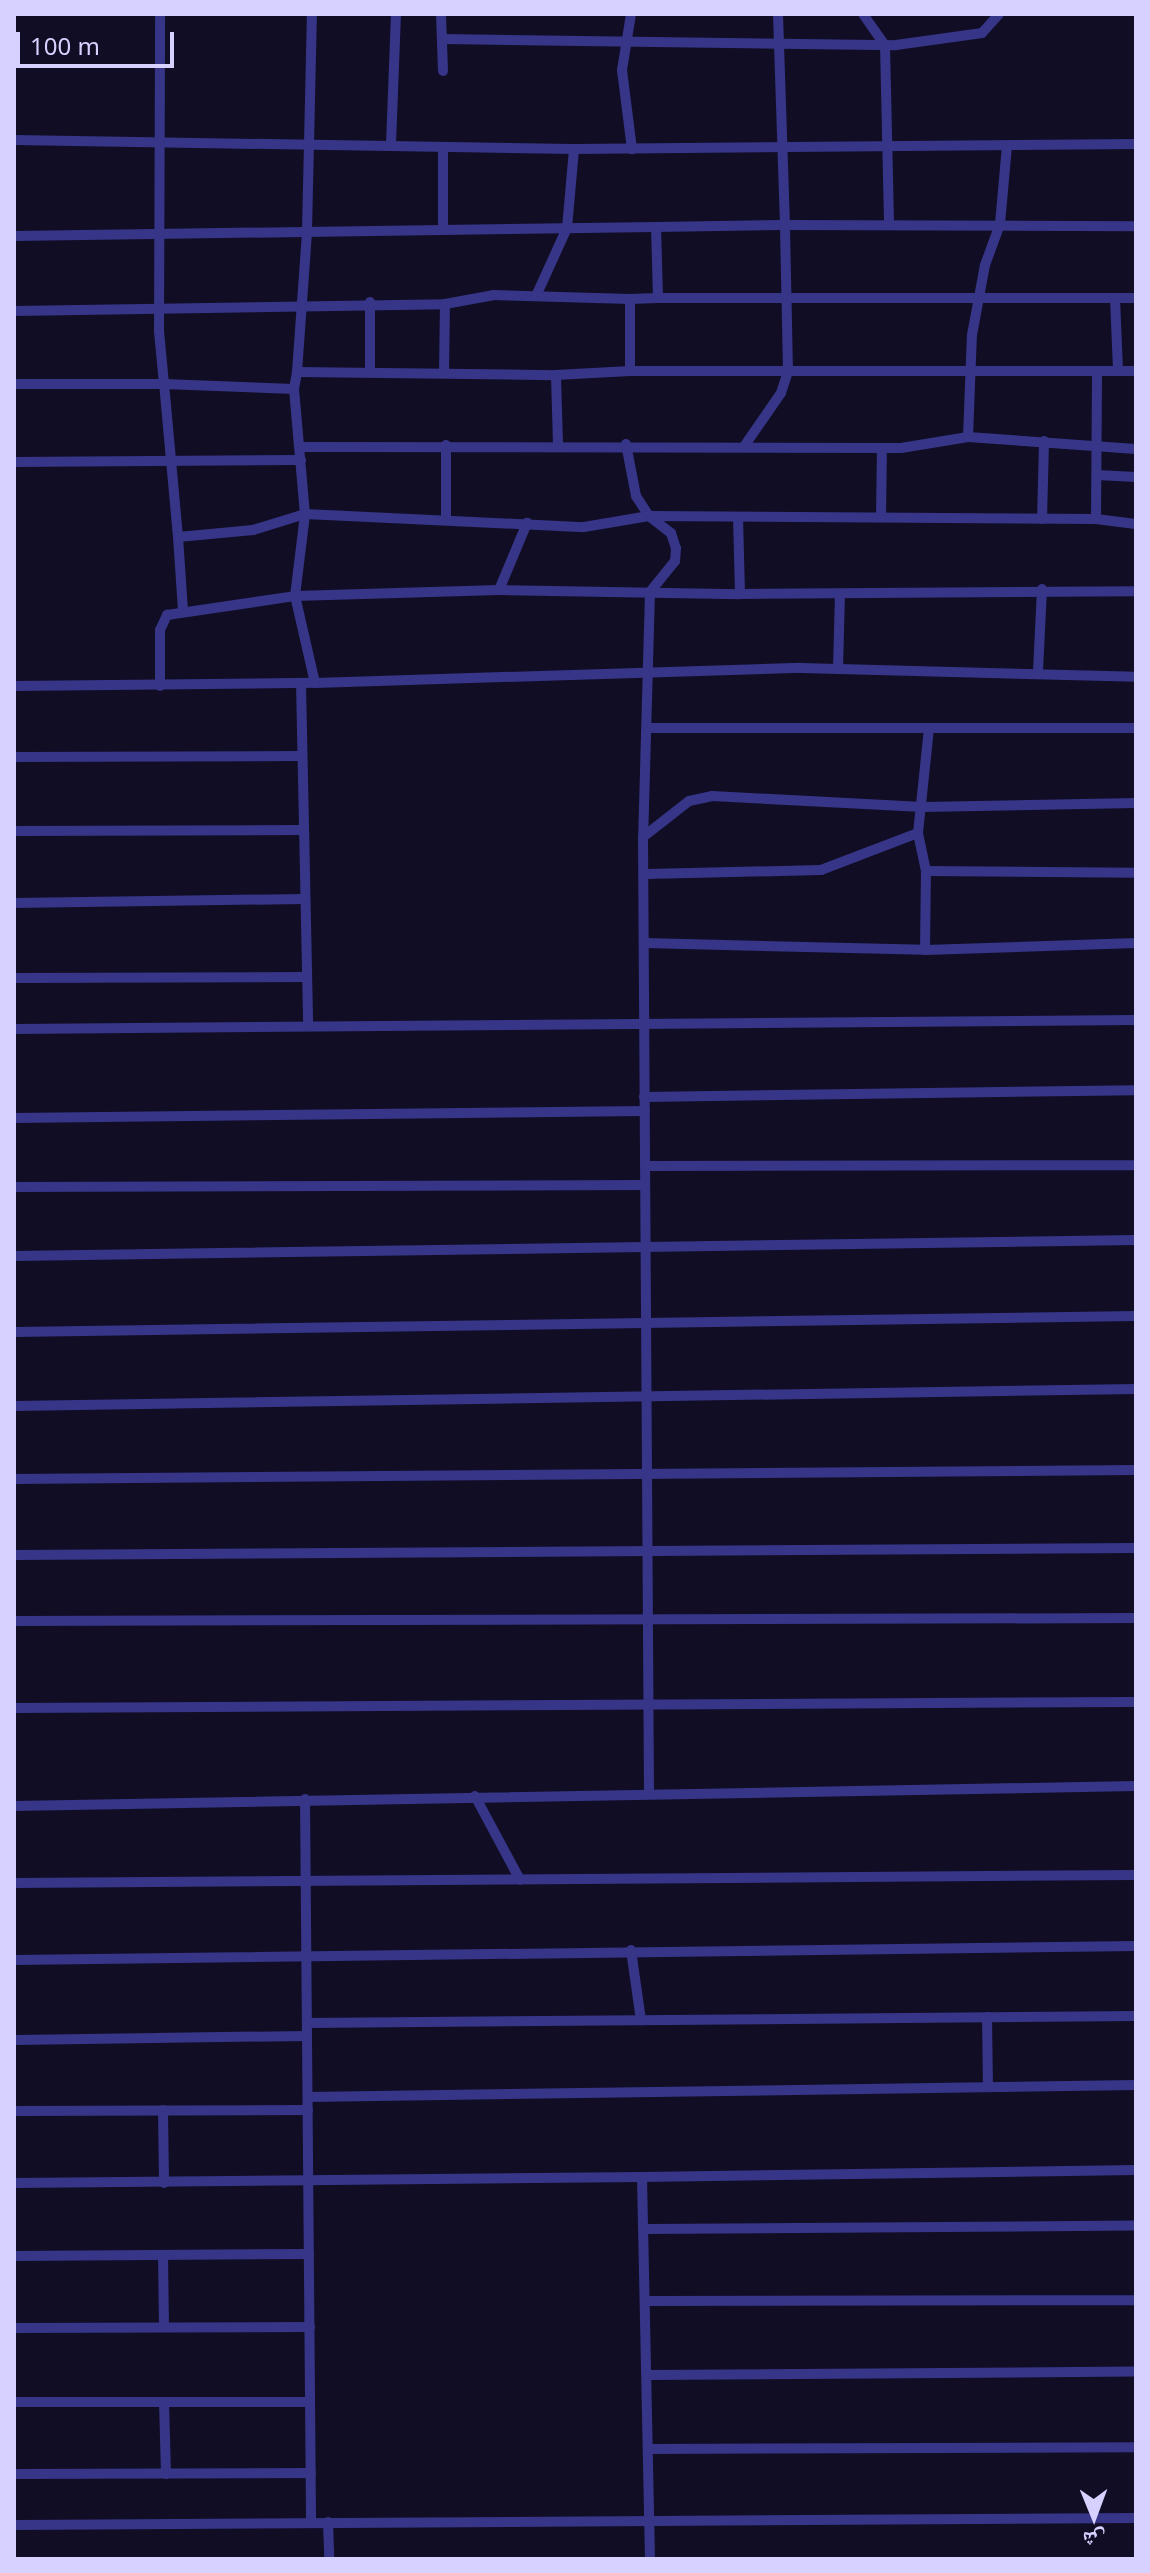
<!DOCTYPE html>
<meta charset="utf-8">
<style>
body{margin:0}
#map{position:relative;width:1150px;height:2573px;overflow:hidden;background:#110d25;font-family:"Noto Sans","Noto Naskh Arabic",sans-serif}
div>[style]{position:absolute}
.street>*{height:10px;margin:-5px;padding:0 5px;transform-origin:5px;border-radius:5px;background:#363588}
span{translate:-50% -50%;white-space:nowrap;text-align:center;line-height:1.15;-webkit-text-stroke:8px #110d25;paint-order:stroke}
.frame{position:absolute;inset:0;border:16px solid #d6d1ff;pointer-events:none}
.north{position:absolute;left:1054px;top:2477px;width:80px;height:80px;-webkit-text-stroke:6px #110d25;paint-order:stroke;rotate:179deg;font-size:22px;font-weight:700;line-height:32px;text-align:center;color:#d6d1ff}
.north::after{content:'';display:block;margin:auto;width:28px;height:36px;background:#d6d1ff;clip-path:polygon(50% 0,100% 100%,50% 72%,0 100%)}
.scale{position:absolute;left:16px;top:32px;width:158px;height:36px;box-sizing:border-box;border:4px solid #d6d1ff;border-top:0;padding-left:10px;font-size:24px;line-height:28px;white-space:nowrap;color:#d6d1ff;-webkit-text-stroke:6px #110d25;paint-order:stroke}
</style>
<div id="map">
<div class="street">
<div style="left:441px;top:14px;width:57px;rotate:88deg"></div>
<div style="left:631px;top:14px;width:57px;rotate:99.1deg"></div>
<div style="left:622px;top:70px;width:80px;rotate:82.8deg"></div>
<div style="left:863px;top:14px;width:38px;rotate:55deg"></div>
<div style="left:885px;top:45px;width:178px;rotate:88.7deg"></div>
<div style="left:442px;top:39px;width:454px;rotate:0.8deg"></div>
<div style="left:896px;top:45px;width:87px;rotate:-7.9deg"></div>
<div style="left:982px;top:33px;width:25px;rotate:-48deg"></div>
<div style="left:14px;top:140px;width:560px;rotate:0.92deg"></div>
<div style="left:574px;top:149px;width:562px;rotate:-0.51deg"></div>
<div style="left:391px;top:144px;width:130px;rotate:-87.8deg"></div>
<div style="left:443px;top:228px;width:81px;rotate:-90deg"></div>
<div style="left:14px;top:236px;width:642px;rotate:-0.8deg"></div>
<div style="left:536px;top:296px;width:75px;rotate:-65.5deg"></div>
<div style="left:567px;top:228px;width:79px;rotate:-84.9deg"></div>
<div style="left:658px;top:298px;width:478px"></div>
<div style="left:1115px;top:298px;width:73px;rotate:87.6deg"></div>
<div style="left:14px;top:311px;width:431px;rotate:-0.9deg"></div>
<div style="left:445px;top:304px;width:50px;rotate:-10.4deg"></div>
<div style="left:494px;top:295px;width:136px;rotate:1.7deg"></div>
<div style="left:630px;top:371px;width:506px"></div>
<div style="left:297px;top:372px;width:141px;rotate:-85.9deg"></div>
<div style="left:307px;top:231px;width:217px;rotate:-88.7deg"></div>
<div style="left:370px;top:372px;width:70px;rotate:-90deg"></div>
<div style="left:444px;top:373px;width:69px;rotate:-89.2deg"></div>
<div style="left:14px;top:384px;width:150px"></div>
<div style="left:164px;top:384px;width:130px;rotate:2.2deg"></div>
<div style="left:294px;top:389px;width:125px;rotate:85deg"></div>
<div style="left:305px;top:514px;width:54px;rotate:162.9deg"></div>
<div style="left:253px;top:530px;width:75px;rotate:174.7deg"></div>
<div style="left:178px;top:537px;width:154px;rotate:-95.2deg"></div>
<div style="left:164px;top:384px;width:53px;rotate:-95.4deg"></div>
<div style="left:159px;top:331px;width:317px;rotate:-89.8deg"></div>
<div style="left:294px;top:389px;width:17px;rotate:-80deg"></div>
<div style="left:297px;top:372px;width:259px;rotate:0.7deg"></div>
<div style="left:968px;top:437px;width:102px;rotate:-87.8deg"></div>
<div style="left:972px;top:335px;width:71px;rotate:-79.5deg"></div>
<div style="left:985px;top:265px;width:44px;rotate:-69.9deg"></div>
<div style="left:1000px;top:224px;width:79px;rotate:-84.9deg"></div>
<div style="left:558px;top:444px;width:69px;rotate:-91.7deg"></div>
<div style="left:556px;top:375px;width:74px;rotate:-3.1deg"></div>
<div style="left:630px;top:371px;width:72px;rotate:-90deg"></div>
<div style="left:630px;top:299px;width:28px;rotate:-2deg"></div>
<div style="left:658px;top:298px;width:71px;rotate:-91.6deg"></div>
<div style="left:656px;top:227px;width:129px;rotate:-0.9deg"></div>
<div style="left:785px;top:225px;width:211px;rotate:-91.9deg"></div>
<div style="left:626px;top:444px;width:53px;rotate:79.1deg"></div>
<div style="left:636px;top:496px;width:24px;rotate:57deg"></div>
<div style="left:649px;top:516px;width:28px;rotate:38deg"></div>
<div style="left:671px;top:533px;width:16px;rotate:72deg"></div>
<div style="left:676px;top:548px;width:13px;rotate:94deg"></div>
<div style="left:675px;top:561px;width:40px;rotate:129deg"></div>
<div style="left:650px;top:592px;width:245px;rotate:91.6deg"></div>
<div style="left:643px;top:837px;width:957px;rotate:89.64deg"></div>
<div style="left:745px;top:445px;width:63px;rotate:-55.3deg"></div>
<div style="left:781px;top:393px;width:23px;rotate:-72deg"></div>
<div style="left:788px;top:371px;width:146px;rotate:-91.2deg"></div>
<div style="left:785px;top:225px;width:351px;rotate:0.2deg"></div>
<div style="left:300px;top:447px;width:601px;rotate:0.1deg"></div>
<div style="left:901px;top:448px;width:68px;rotate:-9.3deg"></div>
<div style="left:968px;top:437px;width:168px;rotate:4.1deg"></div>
<div style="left:14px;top:462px;width:287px;rotate:-0.4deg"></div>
<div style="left:1097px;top:475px;width:39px;rotate:3deg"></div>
<div style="left:738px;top:517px;width:77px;rotate:88.5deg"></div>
<div style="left:881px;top:517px;width:69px;rotate:-89.2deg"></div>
<div style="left:446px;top:518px;width:73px;rotate:-90deg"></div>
<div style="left:1042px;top:519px;width:78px;rotate:-88.5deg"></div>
<div style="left:1096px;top:519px;width:148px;rotate:-89.6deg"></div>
<div style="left:178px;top:537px;width:73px;rotate:86.1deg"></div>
<div style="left:499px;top:590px;width:241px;rotate:1deg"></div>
<div style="left:740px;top:594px;width:396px;rotate:-0.4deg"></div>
<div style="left:838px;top:669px;width:75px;rotate:-88.5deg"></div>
<div style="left:1038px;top:671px;width:82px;rotate:-87.2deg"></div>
<div style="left:301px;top:683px;width:341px;rotate:88.8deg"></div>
<div style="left:315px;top:683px;width:486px;rotate:-1.8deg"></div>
<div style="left:801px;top:668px;width:335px;rotate:1.5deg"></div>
<div style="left:14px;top:686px;width:301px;rotate:-0.6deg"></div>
<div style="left:315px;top:683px;width:89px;rotate:-102.9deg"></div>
<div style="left:295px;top:596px;width:83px;rotate:-83deg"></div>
<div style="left:305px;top:514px;width:279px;rotate:2.7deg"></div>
<div style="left:584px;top:527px;width:66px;rotate:-9.6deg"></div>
<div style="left:649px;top:516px;width:447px;rotate:0.4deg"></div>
<div style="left:1096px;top:519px;width:40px;rotate:7.1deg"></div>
<div style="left:160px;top:686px;width:56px;rotate:-90deg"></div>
<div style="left:160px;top:630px;width:17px;rotate:-65deg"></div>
<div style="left:167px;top:615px;width:129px;rotate:-8.4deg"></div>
<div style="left:295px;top:596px;width:204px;rotate:-1.7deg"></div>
<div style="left:499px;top:590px;width:73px;rotate:-67.3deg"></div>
<div style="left:648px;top:728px;width:488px"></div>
<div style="left:14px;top:757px;width:288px;rotate:-0.2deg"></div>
<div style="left:14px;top:831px;width:290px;rotate:-0.2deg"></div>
<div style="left:643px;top:837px;width:58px;rotate:-38deg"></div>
<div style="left:689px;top:801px;width:24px;rotate:-12deg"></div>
<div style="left:712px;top:796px;width:211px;rotate:3deg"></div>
<div style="left:923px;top:807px;width:213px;rotate:-1.1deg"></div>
<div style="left:926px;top:871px;width:210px;rotate:0.5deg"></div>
<div style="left:647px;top:874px;width:174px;rotate:-1.3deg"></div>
<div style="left:821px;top:870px;width:104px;rotate:-20.9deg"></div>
<div style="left:14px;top:903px;width:291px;rotate:-0.8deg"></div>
<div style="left:644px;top:943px;width:281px;rotate:1.4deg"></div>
<div style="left:925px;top:950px;width:211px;rotate:-1.9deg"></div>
<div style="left:925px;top:950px;width:79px;rotate:-89.3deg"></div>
<div style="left:926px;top:871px;width:39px;rotate:-102deg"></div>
<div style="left:918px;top:833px;width:105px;rotate:-84deg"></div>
<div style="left:14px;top:978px;width:293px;rotate:-0.2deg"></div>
<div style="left:14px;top:1029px;width:1122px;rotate:-0.46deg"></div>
<div style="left:644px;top:1097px;width:492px;rotate:-0.8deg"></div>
<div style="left:14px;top:1118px;width:631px;rotate:-0.64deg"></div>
<div style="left:645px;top:1166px;width:491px;rotate:-0.1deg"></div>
<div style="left:14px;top:1187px;width:631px;rotate:-0.18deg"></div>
<div style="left:14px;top:1256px;width:1122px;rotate:-0.82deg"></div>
<div style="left:14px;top:1332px;width:1122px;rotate:-0.82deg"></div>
<div style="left:14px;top:1406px;width:1122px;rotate:-0.87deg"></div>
<div style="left:14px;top:1479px;width:1122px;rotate:-0.46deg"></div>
<div style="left:14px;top:1555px;width:1122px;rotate:-0.36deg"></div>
<div style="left:14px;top:1621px;width:1122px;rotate:-0.15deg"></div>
<div style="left:14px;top:1708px;width:1122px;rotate:-0.31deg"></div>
<div style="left:475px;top:1796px;width:95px;rotate:61.8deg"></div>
<div style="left:305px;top:1799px;width:723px;rotate:89.52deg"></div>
<div style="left:14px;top:1806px;width:1122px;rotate:-1.02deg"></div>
<div style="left:14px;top:1883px;width:1122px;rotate:-0.41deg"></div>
<div style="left:631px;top:1950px;width:71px;rotate:81.9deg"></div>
<div style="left:14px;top:1960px;width:1122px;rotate:-0.71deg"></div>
<div style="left:987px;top:2017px;width:70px;rotate:89.2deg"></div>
<div style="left:307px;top:2023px;width:829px;rotate:-0.48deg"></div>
<div style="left:14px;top:2040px;width:293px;rotate:-0.8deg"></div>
<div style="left:308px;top:2097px;width:828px;rotate:-0.83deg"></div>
<div style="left:163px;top:2110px;width:73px;rotate:89.2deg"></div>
<div style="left:14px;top:2111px;width:294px;rotate:-0.2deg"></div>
<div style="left:642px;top:2177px;width:494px;rotate:-0.8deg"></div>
<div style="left:14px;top:2183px;width:628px;rotate:-0.55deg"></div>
<div style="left:642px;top:2177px;width:382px;rotate:88.8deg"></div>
<div style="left:646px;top:2229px;width:490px;rotate:-0.4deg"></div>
<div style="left:163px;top:2255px;width:72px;rotate:89.2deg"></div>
<div style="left:14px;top:2256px;width:295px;rotate:-0.4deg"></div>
<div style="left:647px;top:2301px;width:489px;rotate:-0.1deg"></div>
<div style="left:14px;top:2328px;width:296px;rotate:-0.2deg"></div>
<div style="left:648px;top:2375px;width:488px;rotate:-0.4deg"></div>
<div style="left:14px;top:2402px;width:296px"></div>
<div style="left:164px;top:2402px;width:72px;rotate:88.4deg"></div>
<div style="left:648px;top:2449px;width:488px;rotate:-0.2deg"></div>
<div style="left:14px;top:2474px;width:297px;rotate:-0.2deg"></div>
<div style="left:328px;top:2522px;width:37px;rotate:88deg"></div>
<div style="left:14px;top:2525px;width:1122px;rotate:-0.36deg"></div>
</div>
<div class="frame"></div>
<div class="north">ش</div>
<div class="scale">100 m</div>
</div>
